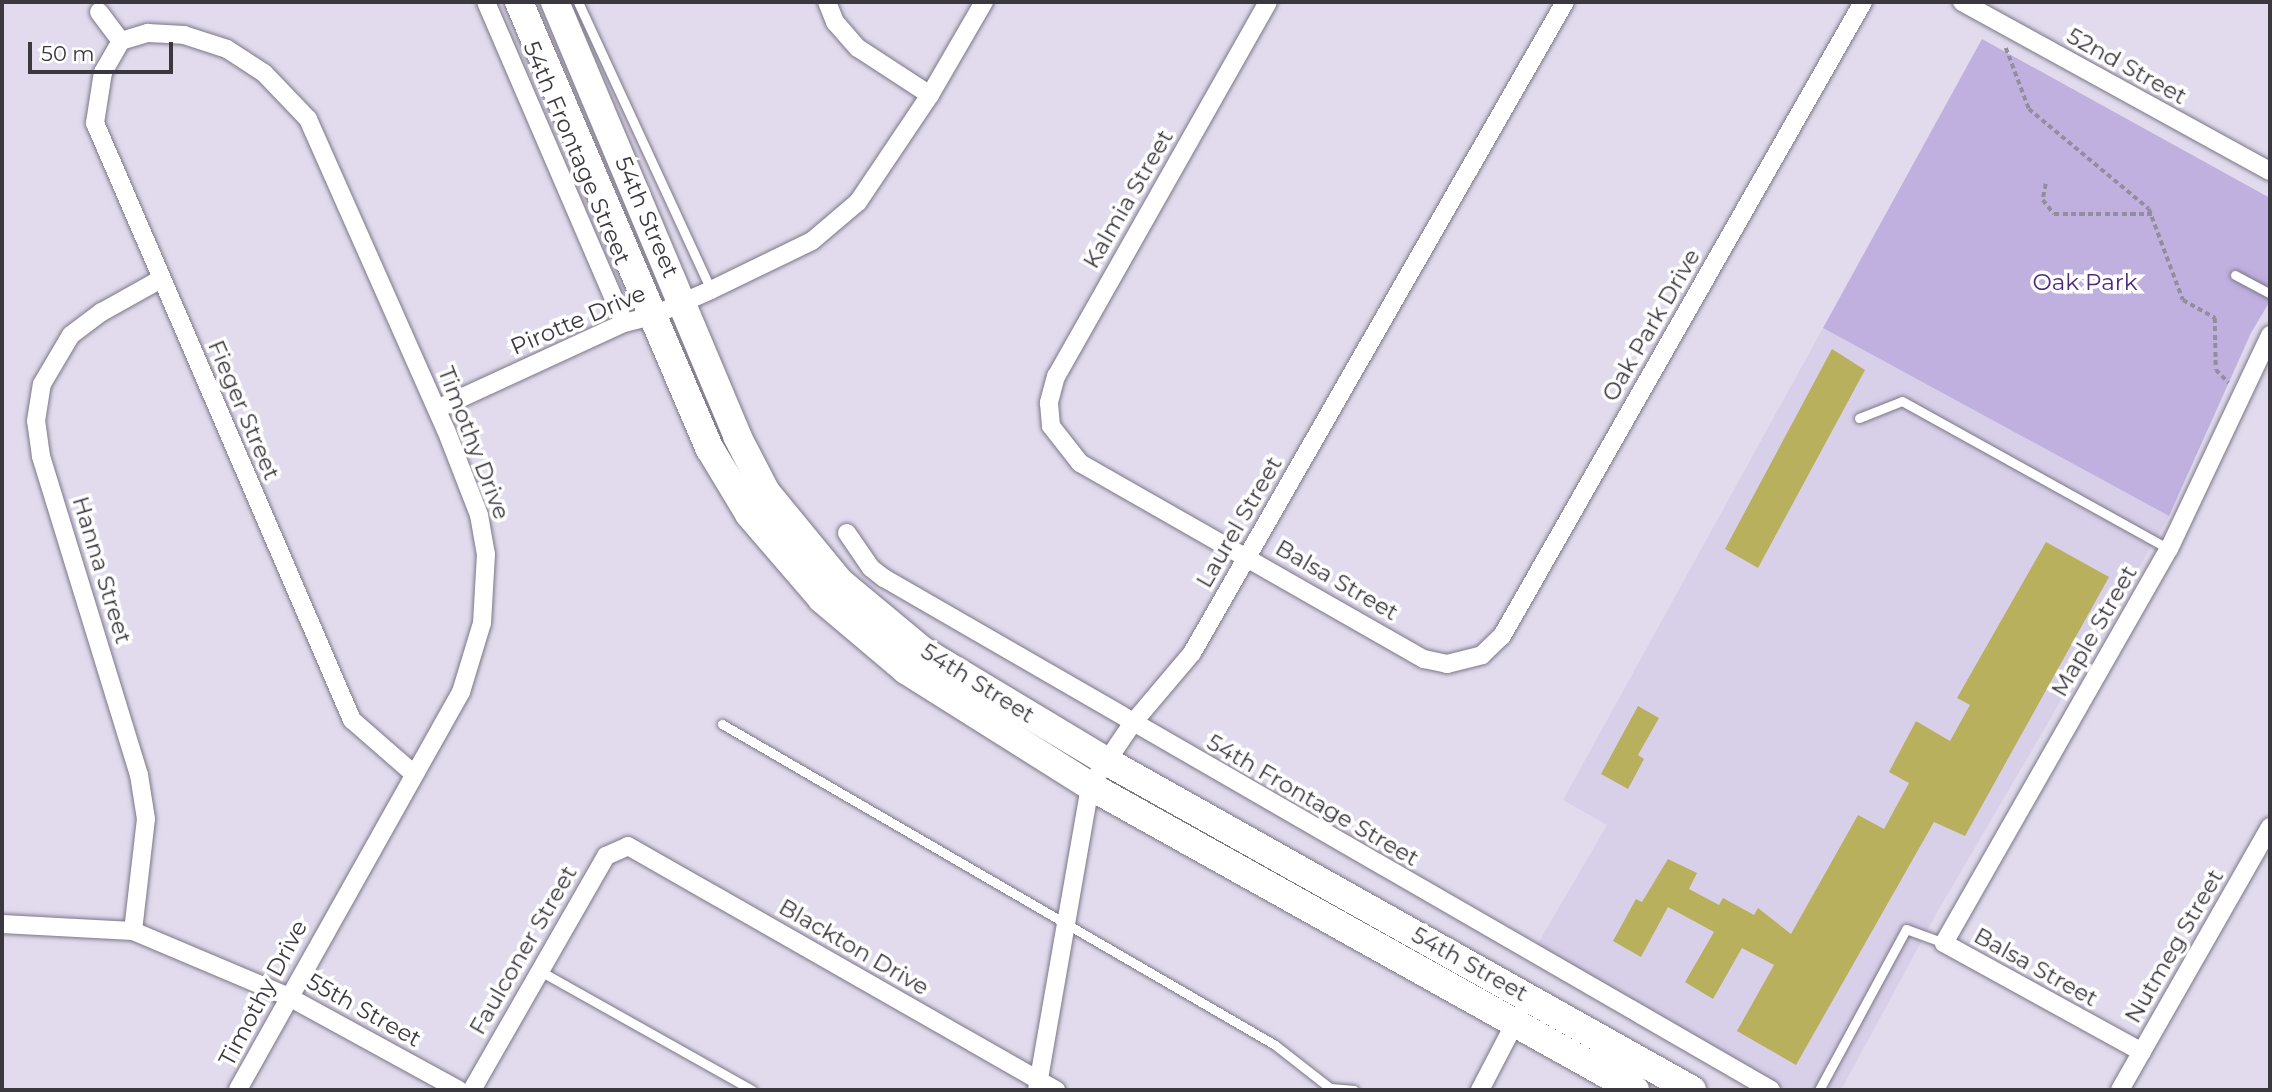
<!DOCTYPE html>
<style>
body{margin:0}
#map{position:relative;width:2272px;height:1092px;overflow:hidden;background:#e1dbed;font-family:Montserrat,sans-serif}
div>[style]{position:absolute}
.built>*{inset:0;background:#d8d0e9}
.green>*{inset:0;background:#c0b0e0}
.building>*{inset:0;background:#b8b05c}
.path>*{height:3.5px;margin-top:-1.75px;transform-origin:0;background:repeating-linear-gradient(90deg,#938e9b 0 5px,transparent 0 8.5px)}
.roads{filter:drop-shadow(0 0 2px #7c7687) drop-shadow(0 0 2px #7c7687)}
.lane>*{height:9px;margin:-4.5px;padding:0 4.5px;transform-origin:4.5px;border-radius:4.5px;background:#fff}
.street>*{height:18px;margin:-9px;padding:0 9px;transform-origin:9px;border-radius:9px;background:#fff}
.primary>*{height:28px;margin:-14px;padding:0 14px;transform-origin:14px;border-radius:14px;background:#fff}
span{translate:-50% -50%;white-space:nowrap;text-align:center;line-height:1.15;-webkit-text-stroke:7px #fff;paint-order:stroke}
.street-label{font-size:23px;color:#3a373e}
.park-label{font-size:23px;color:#4e297e}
.frame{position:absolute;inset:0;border:4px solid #3a373e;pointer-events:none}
.scale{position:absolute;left:28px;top:42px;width:145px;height:32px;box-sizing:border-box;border:4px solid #3a373e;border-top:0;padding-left:9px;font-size:21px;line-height:24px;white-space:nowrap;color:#3a373e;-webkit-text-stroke:5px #fff;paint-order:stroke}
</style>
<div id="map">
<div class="built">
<div style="clip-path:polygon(1823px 328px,2169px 516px,1939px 909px,1841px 1090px,1786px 1090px,1536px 947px,1607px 825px,1563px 800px)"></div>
</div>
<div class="green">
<div style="clip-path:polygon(1982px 39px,2270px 198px,2270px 301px,2251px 333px,2169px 516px,1823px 328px)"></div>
</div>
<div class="building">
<div style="clip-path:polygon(1832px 349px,1865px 370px,1758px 568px,1725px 549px)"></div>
<div style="clip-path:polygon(2046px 542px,2109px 577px,1965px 836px,1934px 822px,1796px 1065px,1737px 1031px,1774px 965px,1742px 948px,1713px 999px,1685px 982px,1714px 932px,1668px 907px,1641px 957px,1613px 941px,1636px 899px,1642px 902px,1668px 859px,1697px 873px,1689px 889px,1719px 905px,1723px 898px,1754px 915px,1758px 908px,1791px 934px,1858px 815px,1884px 829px,1909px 783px,1889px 772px,1916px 721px,1950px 741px,1970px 705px,1957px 698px)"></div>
<div style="clip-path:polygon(1638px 706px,1659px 718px,1638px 755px,1644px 759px,1628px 789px,1601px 774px)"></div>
</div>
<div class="path">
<div style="left:2006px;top:48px;width:65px;rotate:69.3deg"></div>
<div style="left:2029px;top:109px;width:156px;rotate:39.8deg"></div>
<div style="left:2149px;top:209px;width:97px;rotate:69.5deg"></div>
<div style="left:2183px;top:300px;width:37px;rotate:29deg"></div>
<div style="left:2215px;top:318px;width:52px;rotate:88.9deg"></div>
<div style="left:2216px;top:370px;width:18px;rotate:45deg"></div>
<div style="left:2046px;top:184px;width:16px;rotate:101deg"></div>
<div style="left:2043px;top:200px;width:18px;rotate:52deg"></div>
<div style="left:2054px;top:214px;width:98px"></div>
</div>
<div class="roads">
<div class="lane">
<div style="left:578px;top:2px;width:317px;rotate:65.2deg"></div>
<div style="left:2235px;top:275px;width:40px;rotate:28deg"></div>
<div style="left:1859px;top:418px;width:46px;rotate:-21.6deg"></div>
<div style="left:1902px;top:401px;width:305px;rotate:29deg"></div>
<div style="left:722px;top:724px;width:639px;rotate:30.13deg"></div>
<div style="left:1275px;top:1045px;width:70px;rotate:38deg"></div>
<div style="left:1330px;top:1088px;width:24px;rotate:5deg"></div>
<div style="left:540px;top:971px;width:243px;rotate:29.3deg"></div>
<div style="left:1819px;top:1090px;width:183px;rotate:-61.6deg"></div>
<div style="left:1906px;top:929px;width:40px;rotate:20.2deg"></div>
</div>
<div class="street">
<div style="left:486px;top:2px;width:349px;rotate:66.7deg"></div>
<div style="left:827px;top:2px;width:22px;rotate:68deg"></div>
<div style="left:835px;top:22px;width:35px;rotate:49deg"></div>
<div style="left:858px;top:48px;width:86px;rotate:33.1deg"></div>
<div style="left:1268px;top:2px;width:430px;rotate:119.5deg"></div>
<div style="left:1056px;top:376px;width:28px;rotate:105deg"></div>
<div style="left:1049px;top:403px;width:23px;rotate:85deg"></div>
<div style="left:1051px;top:426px;width:47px;rotate:51.9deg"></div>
<div style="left:1080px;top:463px;width:396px;rotate:29.7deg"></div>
<div style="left:1424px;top:659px;width:24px;rotate:12deg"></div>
<div style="left:1447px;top:664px;width:36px;rotate:-14deg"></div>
<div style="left:1482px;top:655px;width:28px;rotate:-44deg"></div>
<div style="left:1502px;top:636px;width:730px;rotate:-60.34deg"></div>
<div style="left:1962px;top:2px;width:351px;rotate:28.8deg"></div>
<div style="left:99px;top:12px;width:36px;rotate:53deg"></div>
<div style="left:121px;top:41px;width:28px;rotate:-17deg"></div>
<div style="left:148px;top:33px;width:36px;rotate:3deg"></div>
<div style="left:184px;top:35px;width:45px;rotate:18deg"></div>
<div style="left:227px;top:49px;width:44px;rotate:33deg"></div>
<div style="left:264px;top:73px;width:64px;rotate:46.3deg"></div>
<div style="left:308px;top:119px;width:340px;rotate:66.1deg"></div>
<div style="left:446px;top:430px;width:91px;rotate:68.8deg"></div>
<div style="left:479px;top:515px;width:40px;rotate:80deg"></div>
<div style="left:486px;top:554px;width:69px;rotate:93.3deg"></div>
<div style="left:482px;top:623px;width:72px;rotate:106.9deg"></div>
<div style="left:461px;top:692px;width:456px;rotate:119.3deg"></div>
<div style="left:121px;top:41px;width:36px;rotate:120deg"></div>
<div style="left:103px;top:72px;width:52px;rotate:98.9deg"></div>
<div style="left:95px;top:123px;width:650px;rotate:66.71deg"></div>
<div style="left:352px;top:720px;width:82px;rotate:41.1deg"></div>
<div style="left:437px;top:409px;width:206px;rotate:-24.7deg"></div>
<div style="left:624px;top:323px;width:29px;rotate:-14deg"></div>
<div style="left:652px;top:316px;width:64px;rotate:-23.8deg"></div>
<div style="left:711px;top:290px;width:112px;rotate:-25.9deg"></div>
<div style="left:812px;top:241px;width:60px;rotate:-40.3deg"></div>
<div style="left:858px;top:202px;width:129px;rotate:-56.1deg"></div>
<div style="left:930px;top:95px;width:108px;rotate:-59.9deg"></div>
<div style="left:847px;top:533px;width:42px;rotate:55.6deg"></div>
<div style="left:871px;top:568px;width:16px;rotate:38deg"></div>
<div style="left:884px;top:578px;width:1024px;rotate:29.99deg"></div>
<div style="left:2px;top:924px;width:131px;rotate:3.1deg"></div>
<div style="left:133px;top:931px;width:167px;rotate:22.9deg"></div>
<div style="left:287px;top:996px;width:196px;rotate:28.7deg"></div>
<div style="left:133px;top:931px;width:113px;rotate:-83.4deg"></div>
<div style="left:146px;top:819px;width:45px;rotate:-99deg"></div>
<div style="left:139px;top:775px;width:334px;rotate:-107.1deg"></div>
<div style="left:41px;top:456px;width:35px;rotate:-98deg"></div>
<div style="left:36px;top:421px;width:37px;rotate:-81deg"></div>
<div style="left:42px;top:384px;width:57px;rotate:-59.4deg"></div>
<div style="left:71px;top:335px;width:39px;rotate:-37deg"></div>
<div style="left:102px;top:312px;width:68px;rotate:-29.2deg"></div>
<div style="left:2142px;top:1052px;width:226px;rotate:-151.2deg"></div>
<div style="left:1944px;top:943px;width:454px;rotate:-60.3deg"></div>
<div style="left:2169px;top:549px;width:237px;rotate:-64.7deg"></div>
<div style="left:472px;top:1090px;width:270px;rotate:-60.2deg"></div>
<div style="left:606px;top:856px;width:24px;rotate:-24deg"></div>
<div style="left:628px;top:846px;width:493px;rotate:29.7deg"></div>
<div style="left:1037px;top:1090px;width:309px;rotate:-80.1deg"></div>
<div style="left:1090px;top:786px;width:75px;rotate:-55.9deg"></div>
<div style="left:1132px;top:724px;width:93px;rotate:-49.8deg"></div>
<div style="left:1192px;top:653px;width:750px;rotate:-60.19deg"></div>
<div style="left:1480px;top:1090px;width:85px;rotate:-62.5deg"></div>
<div style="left:2120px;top:1090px;width:303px;rotate:-60.3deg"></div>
</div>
<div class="primary">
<div style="left:519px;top:2px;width:486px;rotate:66.9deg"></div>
<div style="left:710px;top:449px;width:76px;rotate:59deg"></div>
<div style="left:749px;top:514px;width:112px;rotate:49.3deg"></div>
<div style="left:822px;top:599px;width:110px;rotate:40.2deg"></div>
<div style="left:906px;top:670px;width:218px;rotate:32.2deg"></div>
<div style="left:1090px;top:786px;width:624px;rotate:29.15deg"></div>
<div style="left:555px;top:2px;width:471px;rotate:67.2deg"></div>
<div style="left:737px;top:436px;width:63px;rotate:62.6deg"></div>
<div style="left:766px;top:492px;width:117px;rotate:50.6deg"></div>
<div style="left:840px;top:582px;width:108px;rotate:39.7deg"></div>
<div style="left:923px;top:651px;width:214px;rotate:31deg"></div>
<div style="left:1106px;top:761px;width:672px;rotate:29.31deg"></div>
</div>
</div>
<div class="street-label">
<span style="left:2127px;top:66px;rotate:29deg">52nd Street</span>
<span style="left:577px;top:153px;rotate:67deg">54th Frontage Street</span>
<span style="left:1128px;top:199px;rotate:-60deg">Kalmia Street</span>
<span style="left:647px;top:217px;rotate:67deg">54th Street</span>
<span style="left:578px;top:320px;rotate:-23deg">Pirotte Drive</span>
<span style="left:1651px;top:325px;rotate:-60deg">Oak Park Drive</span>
<span style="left:244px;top:410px;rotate:67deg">Fieger Street</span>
<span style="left:474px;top:443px;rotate:69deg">Timothy Drive</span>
<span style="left:1239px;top:522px;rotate:-60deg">Laurel Street</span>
<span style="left:102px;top:570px;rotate:73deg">Hanna Street</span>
<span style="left:1337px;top:580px;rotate:30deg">Balsa Street</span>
<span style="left:2094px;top:631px;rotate:-60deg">Maple Street</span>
<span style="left:978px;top:683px;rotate:32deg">54th Street</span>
<span style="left:1313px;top:800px;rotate:30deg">54th Frontage Street</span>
<span style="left:2174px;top:946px;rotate:-60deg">Nutmeg Street</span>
<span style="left:854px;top:947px;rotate:30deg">Blackton Drive</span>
<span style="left:523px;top:950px;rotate:-60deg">Faulconer Street</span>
<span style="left:1470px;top:964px;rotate:29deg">54th Street</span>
<span style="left:2036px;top:967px;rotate:29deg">Balsa Street</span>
<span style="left:263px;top:993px;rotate:-62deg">Timothy Drive</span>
<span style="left:364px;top:1010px;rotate:29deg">55th Street</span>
</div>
<div class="park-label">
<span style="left:2085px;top:282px">Oak Park</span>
</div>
<div class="frame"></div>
<div class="scale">50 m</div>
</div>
